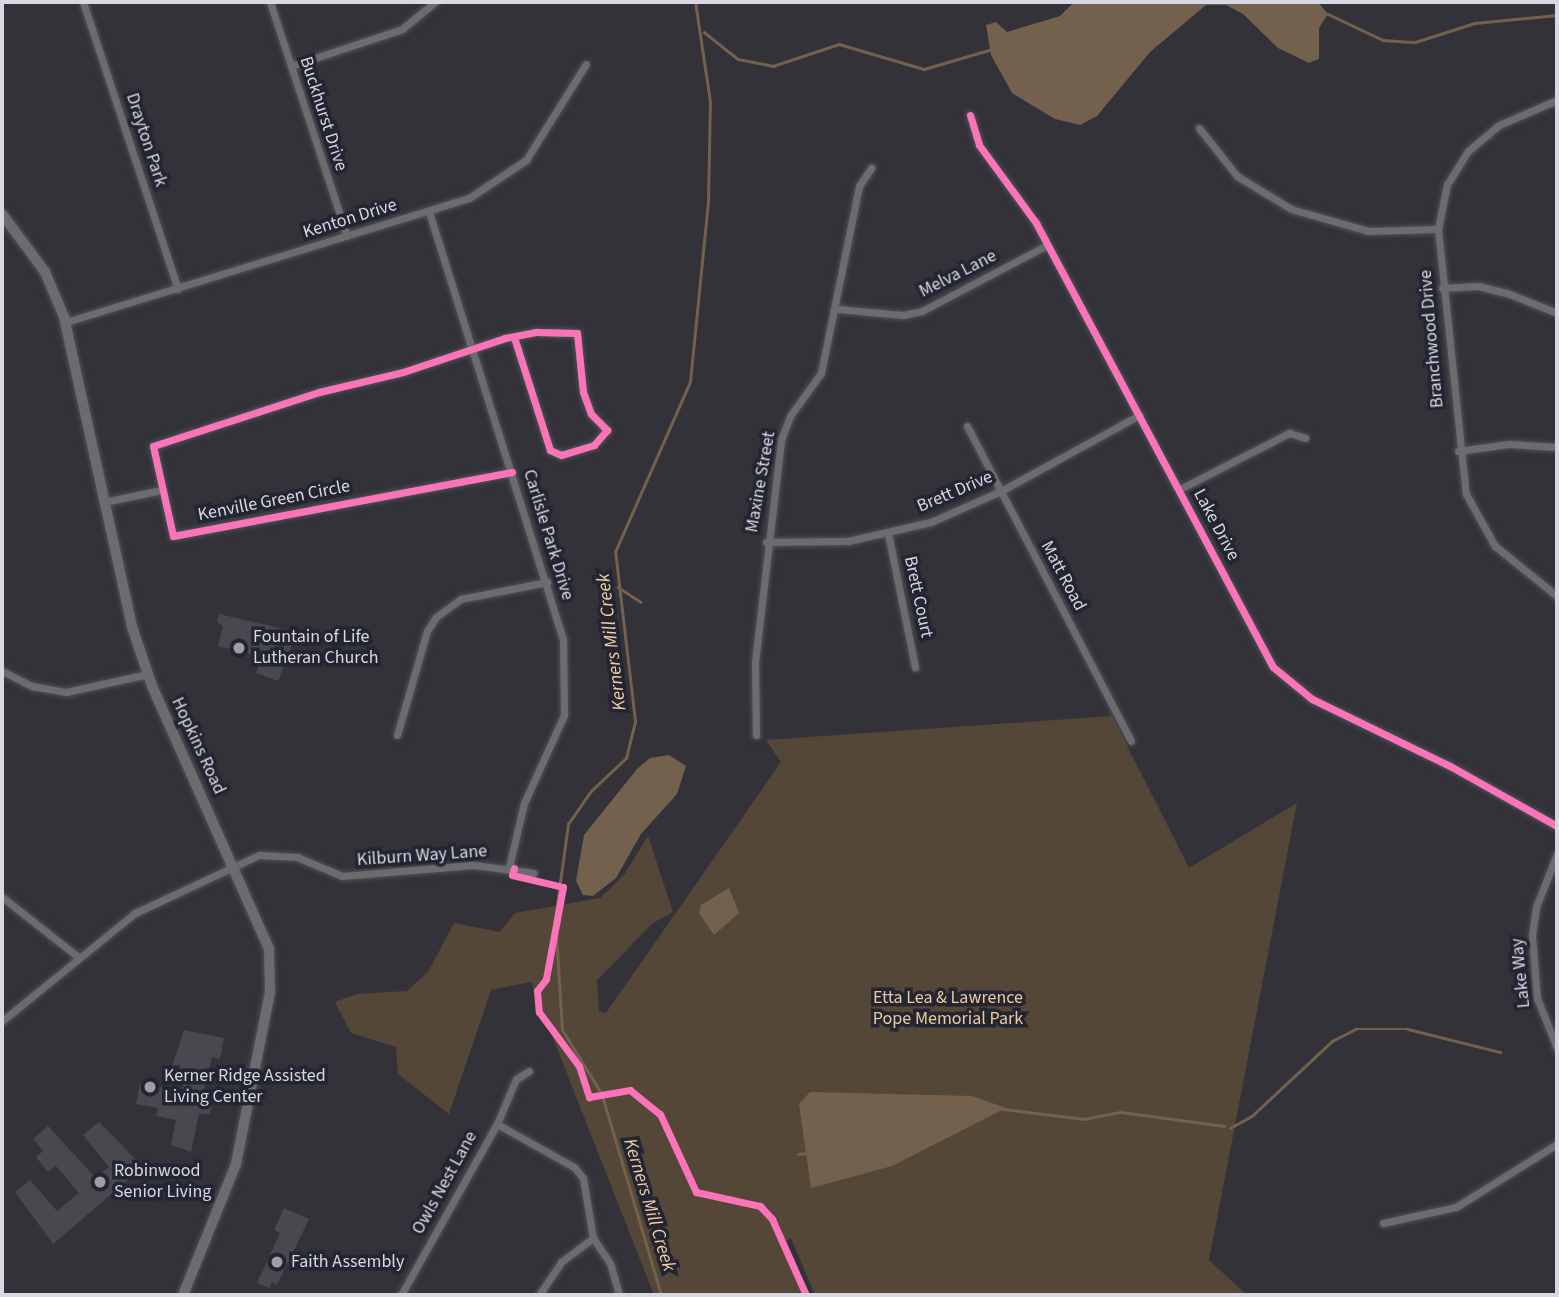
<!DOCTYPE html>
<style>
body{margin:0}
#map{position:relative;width:1559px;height:1297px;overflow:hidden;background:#323238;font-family:"Source Sans 3",sans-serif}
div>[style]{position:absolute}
.green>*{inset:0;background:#554737}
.water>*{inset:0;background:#73614e}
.stream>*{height:2.5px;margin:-1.25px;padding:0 1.25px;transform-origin:1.25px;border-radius:1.25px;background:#73614e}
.building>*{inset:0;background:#48494e}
.roads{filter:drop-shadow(0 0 2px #505056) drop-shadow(0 0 2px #505056)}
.street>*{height:7px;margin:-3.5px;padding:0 3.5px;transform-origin:3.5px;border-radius:3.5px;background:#6b6b70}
.secondary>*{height:10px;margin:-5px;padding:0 5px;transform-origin:5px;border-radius:5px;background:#6b6b70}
.cycleway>*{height:7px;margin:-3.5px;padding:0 3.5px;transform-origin:3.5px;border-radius:3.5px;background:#fb73b8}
.dots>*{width:19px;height:19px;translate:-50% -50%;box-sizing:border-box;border:4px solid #242532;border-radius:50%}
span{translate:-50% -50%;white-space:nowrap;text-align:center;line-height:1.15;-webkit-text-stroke:7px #242532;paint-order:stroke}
.street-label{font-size:18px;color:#d7d8e1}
.poi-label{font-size:18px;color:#d7d8e1}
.left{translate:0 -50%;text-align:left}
.park-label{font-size:18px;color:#eec99d}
.water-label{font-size:19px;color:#f3cea2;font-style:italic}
.frame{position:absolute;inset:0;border:4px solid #d7d8e1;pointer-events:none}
</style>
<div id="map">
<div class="green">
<div style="clip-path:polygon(1112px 716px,1189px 868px,1297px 803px,1209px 1260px,1247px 1295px,815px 1295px,791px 1238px,782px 1243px,804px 1290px,798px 1295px,654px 1295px,531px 982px,491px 990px,449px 1114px,398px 1074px,396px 1047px,351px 1033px,335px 1002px,357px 994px,407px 991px,428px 972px,454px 923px,500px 932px,515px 913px,600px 898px,624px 875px,648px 836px,673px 912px,653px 923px,597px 980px,599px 1011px,606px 1013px,781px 762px,766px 740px)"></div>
</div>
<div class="water">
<div style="clip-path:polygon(1074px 2px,1318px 2px,1328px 14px,1319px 28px,1319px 59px,1309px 63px,1278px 48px,1243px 14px,1226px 5px,1206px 5px,1150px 52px,1097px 116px,1080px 125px,1055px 119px,1012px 93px,991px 55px,986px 25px,996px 22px,1007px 32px,1060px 16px)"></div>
<div style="clip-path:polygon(669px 755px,686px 766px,677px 794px,641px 834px,616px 878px,593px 896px,583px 895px,576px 881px,584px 835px,637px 769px,650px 758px)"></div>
<div style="clip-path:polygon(729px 888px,739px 913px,714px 935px,699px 913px,701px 905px)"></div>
<div style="clip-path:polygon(810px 1092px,972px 1096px,1006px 1108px,892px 1166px,811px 1188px,799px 1104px)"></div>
</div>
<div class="stream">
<div style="left:1328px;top:14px;width:61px;rotate:25.3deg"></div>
<div style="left:1383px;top:40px;width:32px;rotate:4deg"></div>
<div style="left:1415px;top:42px;width:63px;rotate:-17.6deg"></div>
<div style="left:1475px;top:23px;width:82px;rotate:-5.6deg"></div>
<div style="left:704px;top:32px;width:43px;rotate:38.5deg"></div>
<div style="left:738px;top:59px;width:36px;rotate:11deg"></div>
<div style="left:773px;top:66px;width:70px;rotate:-18.4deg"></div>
<div style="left:839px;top:44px;width:89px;rotate:16.4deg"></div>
<div style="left:924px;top:69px;width:68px;rotate:-16.3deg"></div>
<div style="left:618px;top:587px;width:27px;rotate:33deg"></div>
<div style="left:1003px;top:1109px;width:82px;rotate:7deg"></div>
<div style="left:1084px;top:1119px;width:38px;rotate:-11deg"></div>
<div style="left:1121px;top:1112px;width:104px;rotate:7.7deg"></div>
<div style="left:1230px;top:1128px;width:26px;rotate:-29deg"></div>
<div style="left:1253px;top:1115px;width:108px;rotate:-43.1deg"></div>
<div style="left:1332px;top:1041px;width:27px;rotate:-27deg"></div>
<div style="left:1356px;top:1029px;width:52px"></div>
<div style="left:1408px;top:1029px;width:95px;rotate:14deg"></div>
<div style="left:798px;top:1154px;width:11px;rotate:-5deg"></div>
<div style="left:661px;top:1295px;width:211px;rotate:-106.5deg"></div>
<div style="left:601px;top:1093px;width:74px;rotate:-121.8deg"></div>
<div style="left:562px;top:1030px;width:111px;rotate:-93.6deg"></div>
<div style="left:555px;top:919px;width:96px;rotate:-82.2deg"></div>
<div style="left:568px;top:824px;width:40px;rotate:-55.1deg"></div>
<div style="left:591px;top:791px;width:48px;rotate:-43.3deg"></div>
<div style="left:626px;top:758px;width:38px;rotate:-76deg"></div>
<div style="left:635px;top:721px;width:170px;rotate:-96.7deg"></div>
<div style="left:615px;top:552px;width:186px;rotate:-66.2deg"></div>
<div style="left:690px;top:382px;width:180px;rotate:-84.3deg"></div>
<div style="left:708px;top:203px;width:101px;rotate:-88.9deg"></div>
<div style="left:710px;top:102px;width:101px;rotate:-98.5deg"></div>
</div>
<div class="building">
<div style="clip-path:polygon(219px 614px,297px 632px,278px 681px,256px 673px,262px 657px,218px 646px,223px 627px,217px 621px)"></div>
<div style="clip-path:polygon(184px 1030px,224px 1038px,220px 1059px,212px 1057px,202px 1098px,212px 1103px,210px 1114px,199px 1114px,191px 1152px,171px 1145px,176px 1120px,156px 1116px,158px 1108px,136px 1104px,140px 1083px,182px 1091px,185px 1075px,170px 1072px)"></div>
<div style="clip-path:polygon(99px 1122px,143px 1167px,53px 1244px,15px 1192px,30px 1180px,57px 1211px,79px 1193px,56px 1166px,48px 1172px,36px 1157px,43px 1151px,33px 1139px,48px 1126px,96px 1178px,109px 1167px,83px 1135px)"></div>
<div style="clip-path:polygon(284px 1208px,309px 1219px,277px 1285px,272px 1282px,269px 1288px,257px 1283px,280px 1233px,274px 1230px)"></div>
</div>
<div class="roads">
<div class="street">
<div style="left:83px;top:2px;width:302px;rotate:71.7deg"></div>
<div style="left:270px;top:2px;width:246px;rotate:71.8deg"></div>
<div style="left:291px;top:66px;width:117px;rotate:-18.4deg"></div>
<div style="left:402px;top:29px;width:43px;rotate:-39.3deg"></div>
<div style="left:1557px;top:100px;width:63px;rotate:156.7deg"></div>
<div style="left:1499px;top:125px;width:40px;rotate:140deg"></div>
<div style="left:1468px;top:151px;width:39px;rotate:122deg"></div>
<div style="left:1447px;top:184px;width:46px;rotate:101.3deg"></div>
<div style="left:1438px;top:229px;width:266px;rotate:84deg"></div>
<div style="left:1466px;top:494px;width:60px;rotate:60.9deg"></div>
<div style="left:1495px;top:546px;width:80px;rotate:38.9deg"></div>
<div style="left:970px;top:115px;width:31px;rotate:73deg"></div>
<div style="left:979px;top:145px;width:97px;rotate:53.8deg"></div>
<div style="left:1036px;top:223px;width:503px;rotate:61.91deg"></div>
<div style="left:1273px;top:667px;width:50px;rotate:39.4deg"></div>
<div style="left:1312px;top:699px;width:153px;rotate:25.9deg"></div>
<div style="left:1450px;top:766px;width:123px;rotate:29.3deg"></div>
<div style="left:1199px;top:128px;width:61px;rotate:51.6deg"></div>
<div style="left:1237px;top:176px;width:63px;rotate:31.4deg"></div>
<div style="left:1291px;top:209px;width:80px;rotate:15.9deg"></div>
<div style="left:1368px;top:231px;width:70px;rotate:-1.6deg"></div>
<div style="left:429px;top:212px;width:448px;rotate:72.6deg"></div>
<div style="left:563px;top:639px;width:76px;rotate:89.2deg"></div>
<div style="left:564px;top:715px;width:97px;rotate:114.4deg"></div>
<div style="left:524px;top:803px;width:66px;rotate:103.2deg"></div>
<div style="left:1442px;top:288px;width:36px;rotate:-3deg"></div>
<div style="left:1478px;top:286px;width:30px;rotate:14deg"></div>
<div style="left:1507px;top:293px;width:54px;rotate:21.8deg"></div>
<div style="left:838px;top:309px;width:65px;rotate:5.3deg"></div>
<div style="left:903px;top:315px;width:19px;rotate:-12deg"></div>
<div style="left:922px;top:311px;width:141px;rotate:-27.8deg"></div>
<div style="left:66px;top:322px;width:422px;rotate:-17.1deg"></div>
<div style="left:469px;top:198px;width:69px;rotate:-33.7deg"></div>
<div style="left:526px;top:160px;width:113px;rotate:-58deg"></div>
<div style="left:967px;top:426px;width:355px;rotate:62.5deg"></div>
<div style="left:1458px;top:451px;width:51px;rotate:-7.8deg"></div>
<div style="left:1509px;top:444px;width:48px;rotate:3.6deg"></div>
<div style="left:512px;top:472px;width:345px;rotate:169.3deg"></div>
<div style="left:173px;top:536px;width:92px;rotate:-102.5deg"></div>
<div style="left:153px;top:446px;width:175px;rotate:-18deg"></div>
<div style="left:319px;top:392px;width:86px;rotate:-13.4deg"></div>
<div style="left:403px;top:372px;width:108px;rotate:-18.4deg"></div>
<div style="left:505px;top:338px;width:32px;rotate:-11deg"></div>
<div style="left:536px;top:332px;width:41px;rotate:1.4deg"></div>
<div style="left:577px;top:333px;width:59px;rotate:84.2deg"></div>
<div style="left:583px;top:392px;width:23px;rotate:70deg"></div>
<div style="left:591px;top:414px;width:23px;rotate:45deg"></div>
<div style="left:607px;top:430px;width:20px;rotate:131deg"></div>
<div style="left:594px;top:445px;width:34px;rotate:163deg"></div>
<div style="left:561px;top:455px;width:12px;rotate:-156deg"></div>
<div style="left:550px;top:450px;width:119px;rotate:-107.7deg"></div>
<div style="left:1180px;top:489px;width:123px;rotate:-27.2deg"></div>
<div style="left:1289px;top:433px;width:17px;rotate:17deg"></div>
<div style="left:104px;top:502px;width:59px;rotate:-11.7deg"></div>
<div style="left:888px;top:533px;width:137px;rotate:78.6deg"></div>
<div style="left:766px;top:542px;width:82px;rotate:-0.7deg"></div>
<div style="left:848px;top:541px;width:85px;rotate:-12.9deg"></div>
<div style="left:931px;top:522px;width:77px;rotate:-23.9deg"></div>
<div style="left:1001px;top:491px;width:158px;rotate:-28.8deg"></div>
<div style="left:2px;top:671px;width:34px;rotate:27deg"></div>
<div style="left:32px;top:686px;width:35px;rotate:10deg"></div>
<div style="left:66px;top:692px;width:84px;rotate:-12.4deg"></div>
<div style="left:397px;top:735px;width:108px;rotate:-73.9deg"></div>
<div style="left:427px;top:631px;width:17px;rotate:-57deg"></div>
<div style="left:436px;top:617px;width:31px;rotate:-36deg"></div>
<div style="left:461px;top:599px;width:88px;rotate:-11.2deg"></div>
<div style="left:756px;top:735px;width:73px;rotate:-90.8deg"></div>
<div style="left:755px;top:662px;width:224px;rotate:-83.3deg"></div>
<div style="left:781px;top:440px;width:26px;rotate:-69deg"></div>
<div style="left:790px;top:416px;width:53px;rotate:-54.2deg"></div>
<div style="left:821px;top:373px;width:191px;rotate:-78.5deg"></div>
<div style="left:859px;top:186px;width:22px;rotate:-56deg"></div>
<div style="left:1557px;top:854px;width:57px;rotate:111.6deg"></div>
<div style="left:1536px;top:907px;width:28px;rotate:98deg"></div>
<div style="left:1532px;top:935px;width:63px;rotate:85.5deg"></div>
<div style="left:1537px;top:998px;width:54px;rotate:68.2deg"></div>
<div style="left:2px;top:897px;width:95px;rotate:38.2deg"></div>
<div style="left:2px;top:1021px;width:171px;rotate:-39.1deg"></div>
<div style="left:135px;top:913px;width:137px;rotate:-25.1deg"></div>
<div style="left:259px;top:855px;width:38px;rotate:3deg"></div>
<div style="left:297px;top:857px;width:49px;rotate:22.9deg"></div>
<div style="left:342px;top:876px;width:132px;rotate:-4.8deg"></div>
<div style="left:474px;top:865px;width:60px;rotate:7.7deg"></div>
<div style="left:529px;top:1071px;width:15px;rotate:148deg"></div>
<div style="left:516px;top:1079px;width:49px;rotate:112.9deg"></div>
<div style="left:497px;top:1124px;width:88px;rotate:29.2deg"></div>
<div style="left:574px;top:1167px;width:14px;rotate:51deg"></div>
<div style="left:583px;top:1178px;width:61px;rotate:80.5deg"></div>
<div style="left:593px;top:1238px;width:30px;rotate:56deg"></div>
<div style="left:610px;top:1263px;width:33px;rotate:74deg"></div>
<div style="left:1383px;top:1223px;width:75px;rotate:-12.4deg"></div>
<div style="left:1456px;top:1207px;width:119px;rotate:-32deg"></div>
<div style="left:401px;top:1295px;width:196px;rotate:-60.7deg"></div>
<div style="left:539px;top:1295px;width:40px;rotate:-56deg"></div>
<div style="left:561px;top:1262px;width:40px;rotate:-37deg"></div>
</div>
<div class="secondary">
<div style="left:2px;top:214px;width:72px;rotate:53.4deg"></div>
<div style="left:45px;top:272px;width:49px;rotate:67.1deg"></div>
<div style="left:64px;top:317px;width:317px;rotate:77.6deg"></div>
<div style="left:132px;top:627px;width:62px;rotate:71.3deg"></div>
<div style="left:152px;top:686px;width:288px;rotate:66deg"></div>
<div style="left:269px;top:949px;width:43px;rotate:88.7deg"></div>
<div style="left:270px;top:992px;width:175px;rotate:101.2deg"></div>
<div style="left:236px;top:1164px;width:141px;rotate:112deg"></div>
</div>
</div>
<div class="cycleway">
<div style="left:970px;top:115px;width:31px;rotate:73deg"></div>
<div style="left:979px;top:145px;width:97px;rotate:53.8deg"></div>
<div style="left:1036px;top:223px;width:503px;rotate:61.91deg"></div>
<div style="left:1273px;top:667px;width:50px;rotate:39.4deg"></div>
<div style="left:1312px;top:699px;width:153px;rotate:25.9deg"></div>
<div style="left:1450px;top:766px;width:123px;rotate:29.3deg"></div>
<div style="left:512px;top:472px;width:345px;rotate:169.3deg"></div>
<div style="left:173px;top:536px;width:92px;rotate:-102.5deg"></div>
<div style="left:153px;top:446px;width:175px;rotate:-18deg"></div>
<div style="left:319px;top:392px;width:86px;rotate:-13.4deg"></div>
<div style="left:403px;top:372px;width:108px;rotate:-18.4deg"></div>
<div style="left:505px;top:338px;width:32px;rotate:-11deg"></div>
<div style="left:536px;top:332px;width:41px;rotate:1.4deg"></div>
<div style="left:577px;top:333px;width:59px;rotate:84.2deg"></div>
<div style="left:583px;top:392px;width:23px;rotate:70deg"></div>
<div style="left:591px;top:414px;width:23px;rotate:45deg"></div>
<div style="left:607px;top:430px;width:20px;rotate:131deg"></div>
<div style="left:594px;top:445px;width:34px;rotate:163deg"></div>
<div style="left:561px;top:455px;width:12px;rotate:-156deg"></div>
<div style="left:550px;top:450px;width:119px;rotate:-107.7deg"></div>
<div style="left:514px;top:868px;width:7px;rotate:106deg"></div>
<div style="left:512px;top:875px;width:52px;rotate:13.2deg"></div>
<div style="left:563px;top:887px;width:94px;rotate:100.5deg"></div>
<div style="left:546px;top:979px;width:15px;rotate:127deg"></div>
<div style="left:537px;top:991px;width:21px;rotate:85deg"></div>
<div style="left:539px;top:1012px;width:67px;rotate:53.5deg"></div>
<div style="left:579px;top:1066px;width:33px;rotate:72deg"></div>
<div style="left:589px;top:1097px;width:42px;rotate:-9.7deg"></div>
<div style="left:630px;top:1090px;width:38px;rotate:39deg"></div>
<div style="left:660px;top:1114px;width:86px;rotate:65.2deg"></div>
<div style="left:696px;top:1192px;width:66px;rotate:12.3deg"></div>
<div style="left:760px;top:1206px;width:18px;rotate:47deg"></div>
<div style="left:772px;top:1219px;width:83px;rotate:65.9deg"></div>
</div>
<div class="dots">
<div style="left:239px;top:648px;background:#9d9ea6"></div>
<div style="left:150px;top:1087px;background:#9d9ea6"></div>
<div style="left:100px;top:1182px;background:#9d9ea6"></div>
<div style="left:277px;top:1262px;background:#9d9ea6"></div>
</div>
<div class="street-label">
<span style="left:323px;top:114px;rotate:72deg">Buckhurst Drive</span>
<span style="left:146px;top:140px;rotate:72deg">Drayton Park</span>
<span style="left:350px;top:219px;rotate:-17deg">Kenton Drive</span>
<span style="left:958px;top:274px;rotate:-27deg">Melva Lane</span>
<span style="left:1432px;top:339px;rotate:-95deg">Branchwood Drive</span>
<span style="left:761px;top:482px;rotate:-80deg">Maxine Street</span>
<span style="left:955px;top:492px;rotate:-23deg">Brett Drive</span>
<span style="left:274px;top:501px;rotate:-11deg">Kenville Green Circle</span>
<span style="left:1216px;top:525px;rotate:62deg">Lake Drive</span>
<span style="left:548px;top:535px;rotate:73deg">Carlisle Park Drive</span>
<span style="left:1063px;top:576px;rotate:62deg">Matt Road</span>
<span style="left:918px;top:597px;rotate:78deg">Brett Court</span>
<span style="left:198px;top:746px;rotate:65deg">Hopkins Road</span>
<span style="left:422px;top:856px;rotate:-4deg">Kilburn Way Lane</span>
<span style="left:1521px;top:973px;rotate:-96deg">Lake Way</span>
<span style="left:445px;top:1183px;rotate:-61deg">Owls Nest Lane</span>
</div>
<div class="poi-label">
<span class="left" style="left:253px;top:648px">Fountain of Life<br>Lutheran Church</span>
<span class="left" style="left:164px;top:1087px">Kerner Ridge Assisted<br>Living Center</span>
<span class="left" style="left:114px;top:1182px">Robinwood<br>Senior Living</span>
<span class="left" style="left:291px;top:1262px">Faith Assembly</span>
</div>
<div class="park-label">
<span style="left:948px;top:1009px">Etta Lea &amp; Lawrence<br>Pope Memorial Park</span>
</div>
<div class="water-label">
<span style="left:612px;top:642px;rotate:-97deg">Kerners Mill Creek</span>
<span style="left:649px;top:1205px;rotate:73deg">Kerners Mill Creek</span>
</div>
<div class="frame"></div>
</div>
